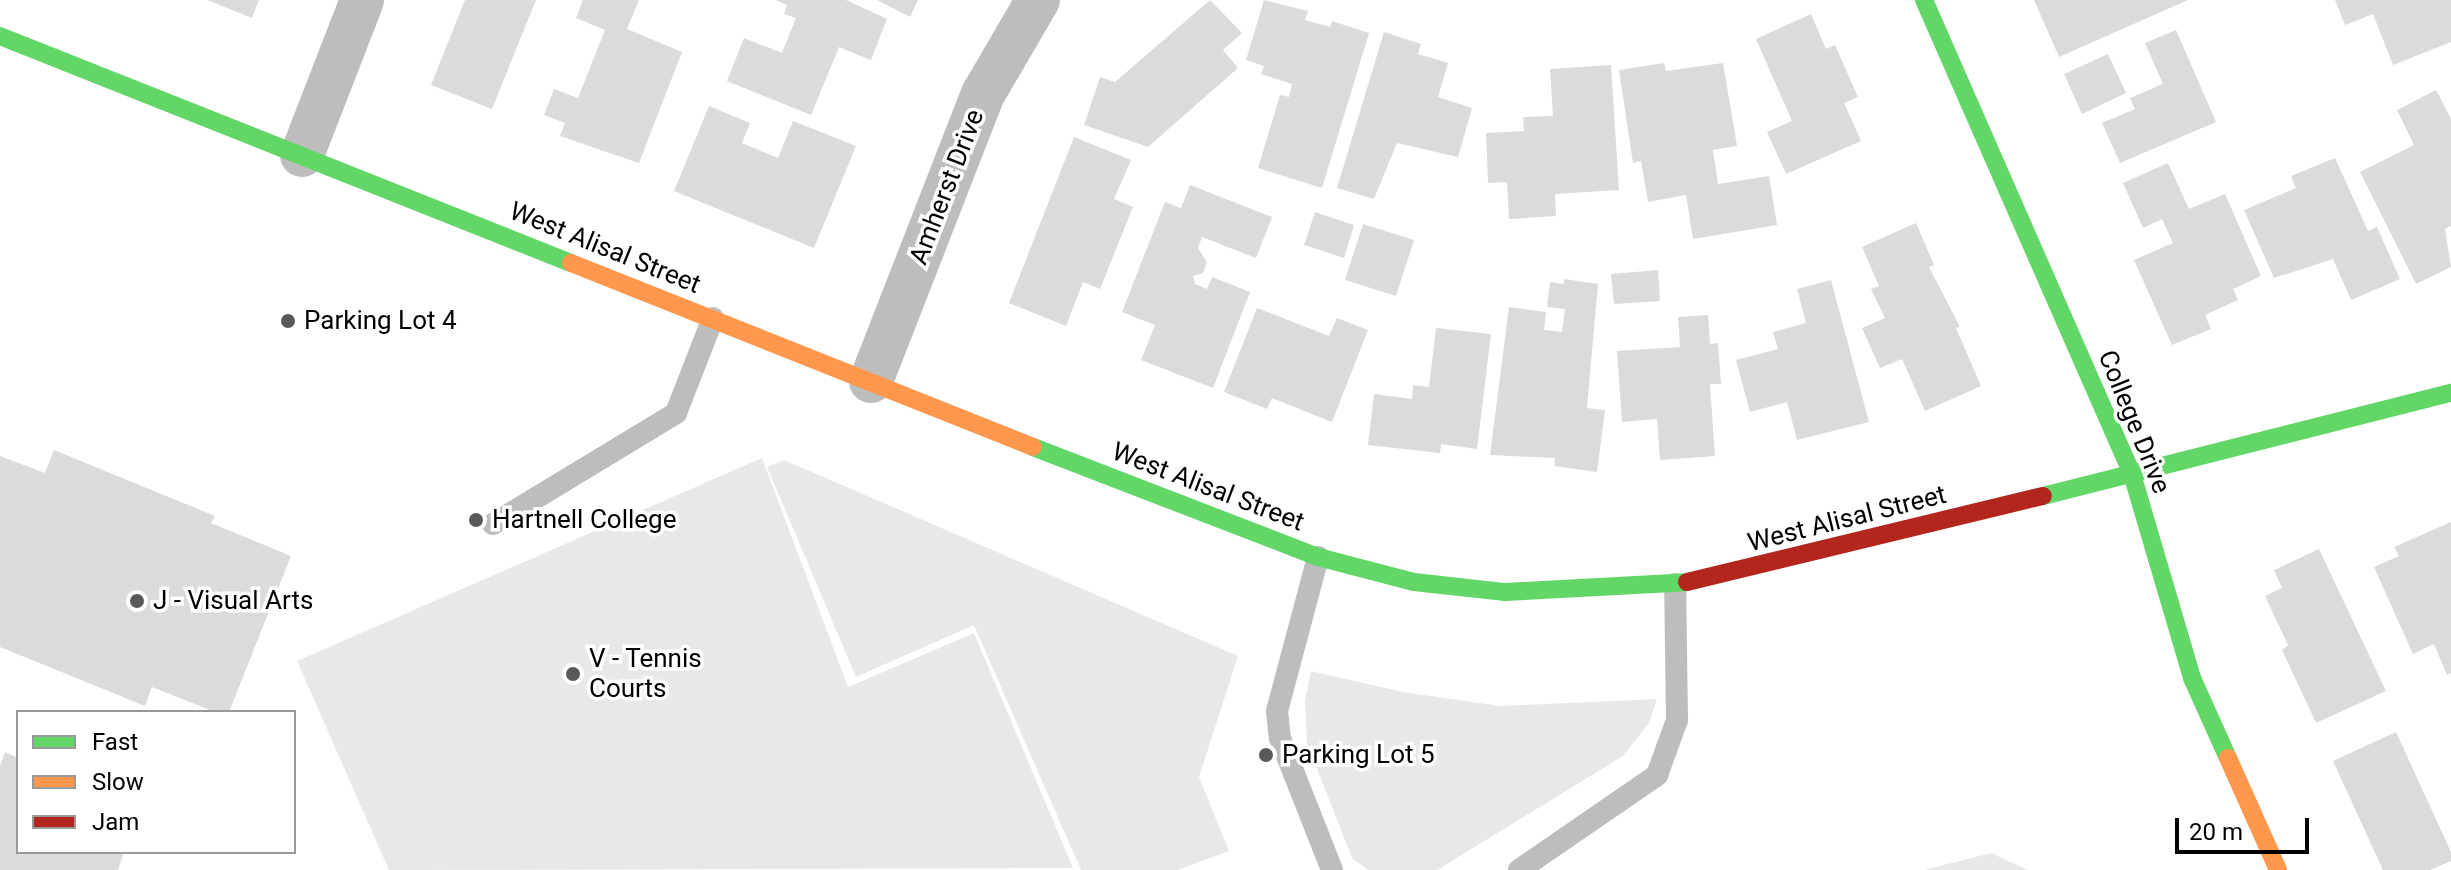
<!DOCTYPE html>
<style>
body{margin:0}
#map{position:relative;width:2451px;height:870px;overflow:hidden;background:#fff;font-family:Roboto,sans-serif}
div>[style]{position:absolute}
.green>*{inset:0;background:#e8e8e8}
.building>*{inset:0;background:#dbdbdb}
.lane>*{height:22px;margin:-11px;padding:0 11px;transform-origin:11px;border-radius:11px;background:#bdbdbd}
.street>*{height:44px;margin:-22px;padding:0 22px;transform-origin:22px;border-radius:22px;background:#bdbdbd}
.fast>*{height:18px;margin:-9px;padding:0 9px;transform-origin:9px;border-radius:9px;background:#63d668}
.slow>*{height:18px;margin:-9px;padding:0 9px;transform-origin:9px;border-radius:9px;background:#ff974d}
.jam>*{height:18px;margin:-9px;padding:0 9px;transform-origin:9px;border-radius:9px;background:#b3261e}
.dots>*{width:22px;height:22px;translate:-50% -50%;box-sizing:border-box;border:4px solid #fff;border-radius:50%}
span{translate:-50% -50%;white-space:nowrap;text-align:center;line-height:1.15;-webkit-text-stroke:7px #fff;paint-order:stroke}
.street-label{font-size:26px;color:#000}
.poi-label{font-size:26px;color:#000}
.left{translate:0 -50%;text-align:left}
.legend{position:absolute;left:16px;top:710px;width:280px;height:144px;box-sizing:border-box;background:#fff;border:2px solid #999;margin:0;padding:10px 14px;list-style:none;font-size:24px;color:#000}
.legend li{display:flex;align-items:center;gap:16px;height:40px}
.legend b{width:40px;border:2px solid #999}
.scale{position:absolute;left:2175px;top:818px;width:134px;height:36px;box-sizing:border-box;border:4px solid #000;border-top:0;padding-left:10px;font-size:24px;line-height:28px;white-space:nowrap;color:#000;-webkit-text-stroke:6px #fff;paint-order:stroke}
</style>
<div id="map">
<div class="green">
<div style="clip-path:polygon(762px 458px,848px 687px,974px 633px,1073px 868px,389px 870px,297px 661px)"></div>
<div style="clip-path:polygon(784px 460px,1238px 656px,1199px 777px,1229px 851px,1178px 870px,1081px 870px,974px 625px,856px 677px,767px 467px)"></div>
<div style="clip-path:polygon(1311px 671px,1403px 692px,1500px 706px,1657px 699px,1649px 723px,1623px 756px,1437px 870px,1368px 870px,1352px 858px,1307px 743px,1305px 701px)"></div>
<div style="clip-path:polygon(1991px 853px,2028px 870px,1924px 870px)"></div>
</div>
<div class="building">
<div style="clip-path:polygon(207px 0,259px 0,252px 18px)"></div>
<div style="clip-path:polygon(465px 0,536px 0,492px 109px,431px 85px)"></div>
<div style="clip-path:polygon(583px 0,639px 0,627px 29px,682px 52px,639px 163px,560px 136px,565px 123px,544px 115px,554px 89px,578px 98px,605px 30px,576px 18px)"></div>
<div style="clip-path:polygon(776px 0,846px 0,887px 19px,871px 60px,839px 47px,811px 115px,727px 81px,744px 38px,782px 53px,796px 18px,784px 14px,787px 5px)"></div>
<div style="clip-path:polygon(877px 0,918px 0,910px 17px)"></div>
<div style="clip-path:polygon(1210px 0,1242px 33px,1223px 50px,1238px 68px,1148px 147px,1084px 125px,1100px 77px,1115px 82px)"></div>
<div style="clip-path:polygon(1264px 0,1308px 11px,1305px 20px,1330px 27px,1332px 21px,1369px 33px,1322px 188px,1258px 168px,1280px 95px,1289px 97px,1292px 84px,1261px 74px,1264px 66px,1246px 60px)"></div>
<div style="clip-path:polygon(2034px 0,2188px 0,2059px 57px)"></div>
<div style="clip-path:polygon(2335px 0,2451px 0,2451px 42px,2393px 65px,2373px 14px,2345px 25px)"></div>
<div style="clip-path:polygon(1811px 14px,1826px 49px,1835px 45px,1858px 97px,1844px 103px,1861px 141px,1786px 174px,1767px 132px,1792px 121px,1756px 39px)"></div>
<div style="clip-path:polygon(2176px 30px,2216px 122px,2120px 163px,2102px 123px,2135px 109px,2130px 98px,2163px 84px,2145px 43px)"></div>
<div style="clip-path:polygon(1384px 32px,1421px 44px,1418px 54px,1448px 63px,1438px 97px,1472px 108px,1458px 157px,1397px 143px,1374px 199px,1337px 188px)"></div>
<div style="clip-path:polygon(2108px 54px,2126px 93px,2082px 114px,2064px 74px)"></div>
<div style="clip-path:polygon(1664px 63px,1666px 71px,1723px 63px,1737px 146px,1713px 150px,1718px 184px,1769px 176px,1777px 225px,1693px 239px,1686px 195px,1648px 202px,1641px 161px,1633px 163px,1619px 70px)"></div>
<div style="clip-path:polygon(1611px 65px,1619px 190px,1555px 194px,1556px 216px,1509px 219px,1507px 182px,1488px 183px,1486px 133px,1524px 131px,1523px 117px,1553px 116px,1550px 69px)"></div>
<div style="clip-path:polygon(2436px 90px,2451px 119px,2451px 226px,2445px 229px,2451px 267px,2416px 284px,2360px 172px,2414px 145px,2397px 110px)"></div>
<div style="clip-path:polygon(709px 106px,750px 123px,742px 143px,778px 158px,793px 121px,856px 146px,814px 248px,674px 191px)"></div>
<div style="clip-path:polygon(1074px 137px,1131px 160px,1114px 199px,1133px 207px,1100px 289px,1083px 282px,1066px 326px,1009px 303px)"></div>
<div style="clip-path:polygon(2335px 158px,2368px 231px,2377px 227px,2400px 279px,2351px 300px,2333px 259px,2274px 278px,2244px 210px,2296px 188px,2291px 176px)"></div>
<div style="clip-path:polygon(2168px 163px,2189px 209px,2225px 194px,2261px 276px,2233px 289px,2238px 300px,2205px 315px,2211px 329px,2172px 345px,2134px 260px,2173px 243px,2162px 219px,2143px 228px,2123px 183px)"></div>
<div style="clip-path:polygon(1190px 185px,1272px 217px,1256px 258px,1202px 237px,1198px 248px,1207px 262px,1203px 273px,1193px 276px,1195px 284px,1207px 289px,1212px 277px,1250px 292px,1213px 388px,1141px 360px,1155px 325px,1122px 312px,1165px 202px,1181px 208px)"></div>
<div style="clip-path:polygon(1315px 212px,1354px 225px,1344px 258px,1304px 245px)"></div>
<div style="clip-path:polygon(1916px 223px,1934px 265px,1929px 267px,1960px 327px,1956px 328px,1981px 386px,1925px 411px,1902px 359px,1880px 368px,1862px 328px,1885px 318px,1871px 289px,1879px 286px,1862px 247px)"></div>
<div style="clip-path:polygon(1363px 224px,1414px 240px,1396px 296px,1345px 280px)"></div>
<div style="clip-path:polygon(1658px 270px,1660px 301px,1614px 304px,1611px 274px)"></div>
<div style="clip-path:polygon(1564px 279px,1598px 284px,1587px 408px,1605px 410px,1597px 472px,1554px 466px,1555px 458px,1490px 455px,1509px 307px,1546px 312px,1544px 330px,1562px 332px,1565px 309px,1547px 307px,1550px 282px,1564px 284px)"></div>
<div style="clip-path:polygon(1831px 280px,1869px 422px,1797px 440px,1787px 402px,1750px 412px,1736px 360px,1778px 349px,1773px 332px,1806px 323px,1797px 289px)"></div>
<div style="clip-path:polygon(1257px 308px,1329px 336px,1337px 318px,1368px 330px,1332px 422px,1272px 398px,1267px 409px,1224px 392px)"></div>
<div style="clip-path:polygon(1708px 315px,1710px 344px,1718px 343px,1721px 384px,1710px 384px,1715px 456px,1660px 460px,1657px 419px,1622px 422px,1617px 351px,1680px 347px,1678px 317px)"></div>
<div style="clip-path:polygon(1436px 328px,1491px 334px,1477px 449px,1441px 444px,1440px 453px,1368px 445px,1374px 394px,1412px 399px,1413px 385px,1429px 387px)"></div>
<div style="clip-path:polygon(54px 450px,215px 516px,211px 523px,291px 556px,229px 712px,215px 712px,152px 687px,145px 706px,0 647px,0 456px,45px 473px)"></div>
<div style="clip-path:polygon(2451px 522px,2451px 673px,2447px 675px,2434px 644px,2413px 654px,2374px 567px,2399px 556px,2394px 547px)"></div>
<div style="clip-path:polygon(2319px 549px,2386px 691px,2316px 723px,2282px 650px,2288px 645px,2265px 596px,2282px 588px,2274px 570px)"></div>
<div style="clip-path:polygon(2396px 732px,2451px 852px,2451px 861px,2430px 870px,2383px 870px,2333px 761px)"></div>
<div style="clip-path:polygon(5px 752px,18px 758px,18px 852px,124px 852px,118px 870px,0 870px,0 766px)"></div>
</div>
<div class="lane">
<div style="left:493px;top:524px;width:214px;rotate:-31.2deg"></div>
<div style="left:676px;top:413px;width:102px;rotate:-68.7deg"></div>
<div style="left:1318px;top:557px;width:159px;rotate:104.9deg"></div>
<div style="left:1277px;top:711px;width:27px;rotate:84deg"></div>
<div style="left:1280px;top:738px;width:142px;rotate:68.5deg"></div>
<div style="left:1519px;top:870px;width:168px;rotate:-34.5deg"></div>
<div style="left:1657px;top:775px;width:59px;rotate:-70deg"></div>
<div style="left:1677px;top:720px;width:136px;rotate:-90.8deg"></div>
</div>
<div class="street">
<div style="left:302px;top:155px;width:166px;rotate:-68.8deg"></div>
<div style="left:871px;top:381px;width:308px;rotate:-68.7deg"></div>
<div style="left:983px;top:94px;width:109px;rotate:-59.7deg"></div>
</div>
<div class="fast">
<div style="left:1924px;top:0;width:518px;rotate:66.31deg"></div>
<div style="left:2132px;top:474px;width:213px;rotate:73.6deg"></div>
<div style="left:2192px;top:678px;width:88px;rotate:65.8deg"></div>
<div style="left:0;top:36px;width:614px;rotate:21.68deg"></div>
<div style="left:1033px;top:447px;width:305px;rotate:21.1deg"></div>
<div style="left:1318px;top:557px;width:99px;rotate:14.6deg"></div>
<div style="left:1414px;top:582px;width:92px;rotate:6.3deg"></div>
<div style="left:1505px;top:592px;width:182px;rotate:-3.1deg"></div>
<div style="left:2043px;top:496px;width:421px;rotate:-14.2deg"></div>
</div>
<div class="slow">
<div style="left:571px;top:263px;width:497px;rotate:21.7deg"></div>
<div style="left:2228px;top:758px;width:123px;rotate:65.9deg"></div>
</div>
<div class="jam">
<div style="left:1687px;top:582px;width:366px;rotate:-13.6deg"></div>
</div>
<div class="dots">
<div style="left:288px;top:321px;background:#595959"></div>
<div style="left:476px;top:520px;background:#595959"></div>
<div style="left:137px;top:601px;background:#595959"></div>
<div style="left:573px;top:674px;background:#595959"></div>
<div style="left:1266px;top:755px;background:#595959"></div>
</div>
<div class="street-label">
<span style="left:947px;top:187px;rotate:-69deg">Amherst Drive</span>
<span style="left:605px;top:248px;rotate:22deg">West Alisal Street</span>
<span style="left:2134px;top:422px;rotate:68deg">College Drive</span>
<span style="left:1208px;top:487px;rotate:21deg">West Alisal Street</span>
<span style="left:1847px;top:519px;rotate:-14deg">West Alisal Street</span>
</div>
<div class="poi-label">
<span class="left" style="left:304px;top:321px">Parking Lot 4</span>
<span class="left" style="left:492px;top:520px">Hartnell College</span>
<span class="left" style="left:153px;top:601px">J - Visual Arts</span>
<span class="left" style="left:589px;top:674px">V - Tennis<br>Courts</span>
<span class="left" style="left:1282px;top:755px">Parking Lot 5</span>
</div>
<ul class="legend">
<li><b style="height:10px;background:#63d668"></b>Fast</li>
<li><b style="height:10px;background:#ff974d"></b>Slow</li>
<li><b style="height:10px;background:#b3261e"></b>Jam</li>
</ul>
<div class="scale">20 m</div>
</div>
